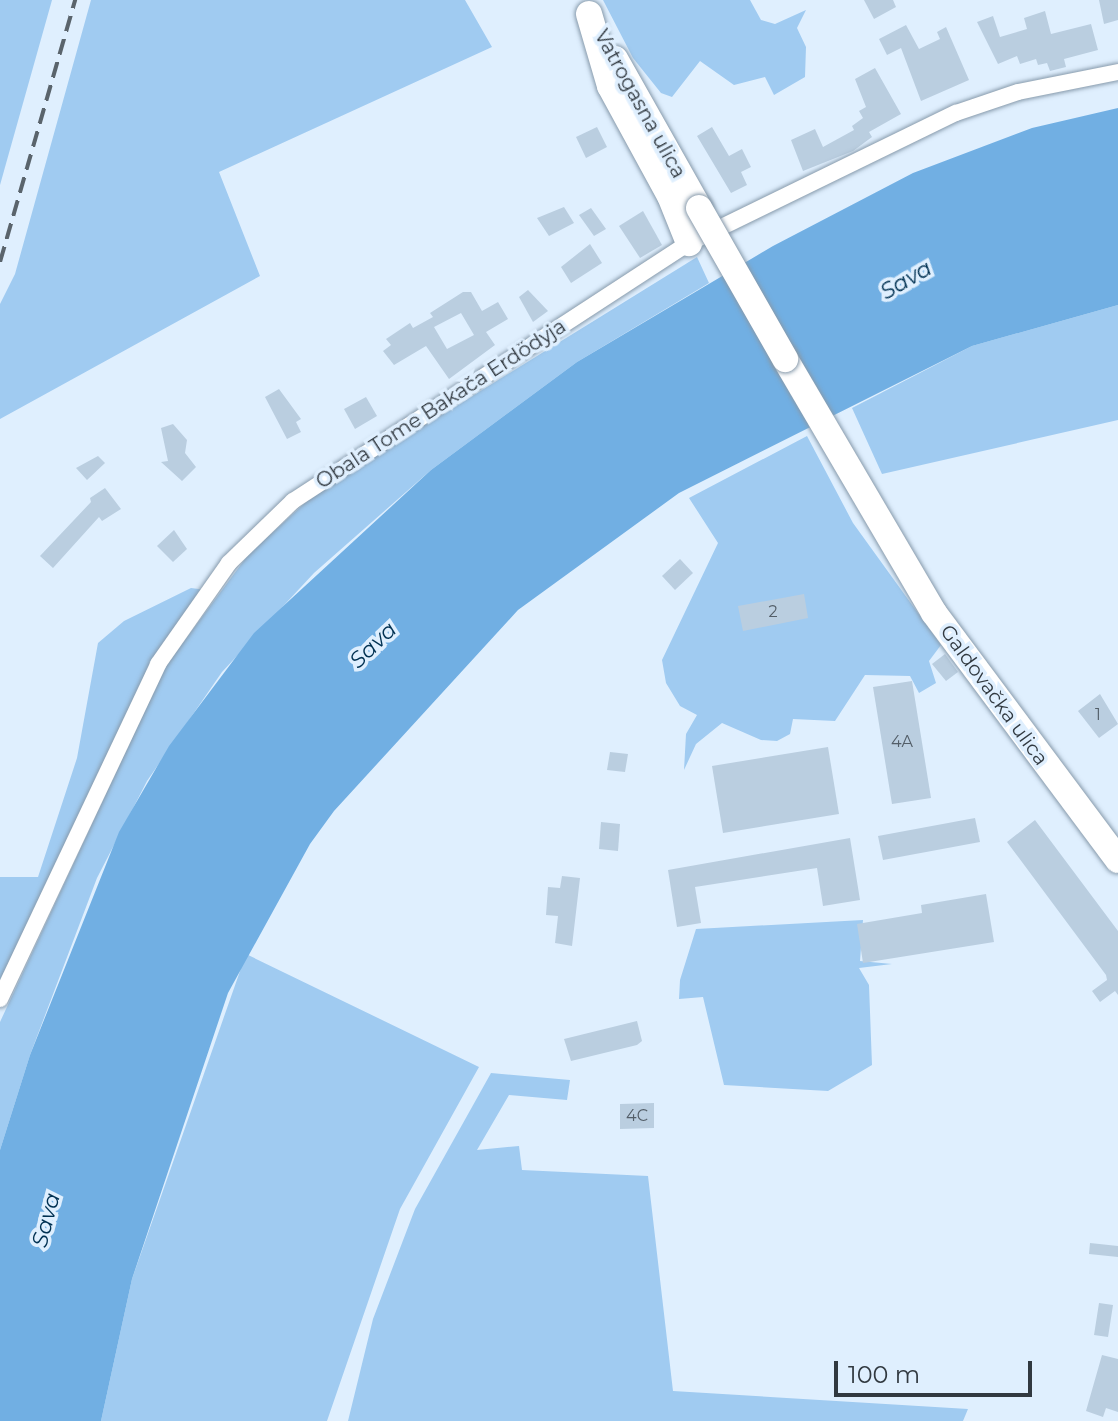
<!DOCTYPE html>
<meta charset="utf-8">
<style>
body{margin:0}
#map{position:relative;width:1118px;height:1421px;overflow:hidden;background:#dfeffe;font-family:Montserrat,sans-serif}
div>[style]{position:absolute}
.green>*{inset:0;background:#a0cbf1}
.water>*{inset:0;background:#71afe3}
.building>*{inset:0;background:#bacee0}
.roads{filter:drop-shadow(0 0 2px #879aab) drop-shadow(0 0 2px #879aab)}
.street>*{height:16px;margin:-8px;padding:0 8px;transform-origin:8px;border-radius:8px;background:#fff}
.primary>*{height:26px;margin:-13px;padding:0 13px;transform-origin:13px;border-radius:13px;background:#fff}
.rail>*{height:4px;margin-top:-2px;transform-origin:0;background:repeating-linear-gradient(90deg,#5a646c 0 16px,transparent 0 24px)}
.bridges{filter:drop-shadow(0 0 2px #879aab) drop-shadow(0 0 2px #879aab)}
.primary-bridge>*{height:26px;margin:-13px;padding:0 13px;transform-origin:13px;border-radius:13px;background:#fff}
span{translate:-50% -50%;white-space:nowrap;text-align:center;line-height:1.15;-webkit-text-stroke:7px #dfeffe;paint-order:stroke}
.number-label{font-size:16px;color:#535e68}
.number-label span{-webkit-text-stroke-width:0}
.street-label{font-size:20px;color:#313940}
.water-label{font-size:22px;color:#003152;font-style:italic}
.scale{position:absolute;left:834px;top:1361px;width:198px;height:36px;box-sizing:border-box;border:4px solid #313940;border-top:0;padding-left:10px;font-size:24px;line-height:28px;white-space:nowrap;color:#313940;-webkit-text-stroke:6px #dfeffe;paint-order:stroke}
</style>
<div id="map">
<div class="green">
<div style="clip-path:polygon(0 0,52px 0,0 185px)"></div>
<div style="clip-path:polygon(91px 0,465px 0,492px 47px,219px 172px,260px 276px,0 419px,0 304px,15px 274px)"></div>
<div style="clip-path:polygon(603px 0,750px 0,761px 20px,775px 24px,806px 10px,797px 28px,806px 47px,805px 77px,774px 95px,765px 77px,734px 85px,700px 61px,672px 97px,661px 93px,633px 58px)"></div>
<div style="clip-path:polygon(697px 257px,709px 283px,577px 362px,431px 470px,314px 573px,222px 672px,147px 781px,97px 878px,30px 1055px,0 1150px,0 1022px,165px 667px,248px 555px,317px 492px)"></div>
<div style="clip-path:polygon(1118px 305px,1118px 420px,882px 474px,852px 408px,972px 346px)"></div>
<div style="clip-path:polygon(807px 436px,853px 523px,941px 645px,929px 661px,936px 683px,919px 693px,910px 676px,865px 675px,835px 721px,793px 719px,790px 734px,777px 741px,761px 740px,722px 723px,696px 744px,684px 770px,686px 734px,697px 715px,680px 706px,666px 683px,662px 660px,718px 543px,689px 498px)"></div>
<div style="clip-path:polygon(191px 588px,206px 590px,152px 667px,0 992px,0 877px,38px 877px,77px 758px,98px 643px,124px 621px)"></div>
<div style="clip-path:polygon(863px 920px,860px 961px,892px 964px,859px 968px,869px 985px,872px 1065px,828px 1091px,724px 1085px,703px 997px,679px 999px,680px 980px,696px 929px)"></div>
<div style="clip-path:polygon(246px 954px,479px 1067px,400px 1209px,327px 1421px,101px 1421px,132px 1279px)"></div>
<div style="clip-path:polygon(491px 1073px,570px 1080px,567px 1100px,509px 1095px,477px 1150px,519px 1146px,522px 1170px,648px 1176px,673px 1391px,968px 1409px,963px 1421px,348px 1421px,373px 1319px,415px 1209px)"></div>
</div>
<div class="water">
<div style="clip-path:polygon(1118px 108px,1118px 305px,972px 346px,679px 493px,518px 610px,334px 811px,310px 844px,228px 993px,132px 1279px,101px 1421px,0 1421px,0 1150px,30px 1055px,119px 832px,169px 746px,254px 633px,431px 470px,577px 362px,773px 246px,913px 173px,1032px 128px)"></div>
</div>
<div class="building">
<div style="clip-path:polygon(864px 0,893px 0,896px 7px,874px 19px)"></div>
<div style="clip-path:polygon(1099px 0,1118px 0,1118px 20px,1104px 24px)"></div>
<div style="clip-path:polygon(1045px 11px,1051px 34px,1091px 24px,1098px 50px,1064px 59px,1066px 67px,1050px 71px,1047px 63px,1038px 65px,1036px 59px,1020px 64px,1017px 56px,998px 64px,977px 22px,993px 16px,1000px 37px,1027px 29px,1024px 18px)"></div>
<div style="clip-path:polygon(906px 25px,919px 49px,940px 39px,937px 32px,946px 27px,969px 80px,921px 101px,901px 48px,887px 55px,879px 39px)"></div>
<div style="clip-path:polygon(875px 68px,901px 114px,869px 132px,872px 137px,853px 151px,803px 171px,791px 140px,815px 129px,823px 147px,854px 130px,852px 126px,863px 118px,859px 111px,866px 107px,855px 79px)"></div>
<div style="clip-path:polygon(597px 127px,607px 147px,586px 158px,576px 137px)"></div>
<div style="clip-path:polygon(712px 127px,729px 156px,742px 149px,751px 167px,741px 172px,747px 185px,731px 193px,697px 136px)"></div>
<div style="clip-path:polygon(564px 207px,574px 223px,549px 236px,537px 218px)"></div>
<div style="clip-path:polygon(591px 208px,606px 229px,594px 236px,579px 215px)"></div>
<div style="clip-path:polygon(643px 211px,662px 245px,640px 258px,619px 226px)"></div>
<div style="clip-path:polygon(590px 244px,602px 263px,571px 283px,561px 267px)"></div>
<div style="clip-path:polygon(528px 290px,548px 311px,533px 322px,519px 297px)"></div>
<div style="clip-path:polygon(evenodd,463px 292px,471px 292px,482px 311px,498px 302px,508px 319px,486px 332px,495px 345px,449px 379px,426px 346px,394px 365px,383px 351px,391px 345px,386px 339px,410px 323px,413px 328px,433px 317px,430px 313px,463px 292px,461px 313px,474px 335px,447px 349px,434px 327px,461px 313px)"></div>
<div style="clip-path:polygon(279px 389px,301px 419px,296px 422px,301px 432px,287px 439px,265px 397px)"></div>
<div style="clip-path:polygon(366px 397px,377px 416px,355px 429px,344px 409px)"></div>
<div style="clip-path:polygon(173px 424px,187px 440px,185px 453px,196px 467px,182px 481px,161px 462px,168px 461px,161px 428px)"></div>
<div style="clip-path:polygon(98px 456px,105px 463px,87px 480px,76px 468px)"></div>
<div style="clip-path:polygon(105px 488px,121px 509px,102px 521px,99px 517px,53px 568px,40px 556px,91px 502px,90px 498px)"></div>
<div style="clip-path:polygon(174px 530px,187px 549px,173px 562px,157px 546px)"></div>
<div style="clip-path:polygon(680px 559px,693px 573px,675px 590px,662px 576px)"></div>
<div style="clip-path:polygon(804px 594px,808px 618px,743px 631px,738px 606px)"></div>
<div style="clip-path:polygon(945px 654px,958px 672px,946px 681px,932px 664px)"></div>
<div style="clip-path:polygon(912px 681px,931px 798px,892px 804px,873px 687px)"></div>
<div style="clip-path:polygon(1100px 694px,1118px 724px,1099px 738px,1078px 711px)"></div>
<div style="clip-path:polygon(828px 747px,839px 814px,723px 833px,712px 766px)"></div>
<div style="clip-path:polygon(610px 752px,628px 754px,625px 772px,607px 770px)"></div>
<div style="clip-path:polygon(975px 818px,980px 842px,883px 860px,878px 836px)"></div>
<div style="clip-path:polygon(1035px 820px,1118px 931px,1118px 995px,1115px 991px,1100px 1002px,1092px 991px,1107px 980px,1106px 975px,1007px 842px)"></div>
<div style="clip-path:polygon(601px 822px,620px 824px,618px 851px,599px 849px)"></div>
<div style="clip-path:polygon(850px 838px,860px 900px,823px 906px,817px 868px,695px 887px,701px 923px,677px 927px,668px 870px)"></div>
<div style="clip-path:polygon(562px 876px,580px 878px,572px 946px,555px 943px,558px 916px,546px 915px,548px 887px,560px 888px)"></div>
<div style="clip-path:polygon(986px 894px,994px 942px,863px 963px,857px 924px,922px 913px,921px 905px)"></div>
<div style="clip-path:polygon(637px 1021px,642px 1041px,637px 1045px,571px 1061px,564px 1039px)"></div>
<div style="clip-path:polygon(654px 1103px,654px 1128px,620px 1129px,620px 1104px)"></div>
<div style="clip-path:polygon(1090px 1243px,1118px 1246px,1118px 1257px,1089px 1254px)"></div>
<div style="clip-path:polygon(1099px 1303px,1113px 1305px,1108px 1337px,1094px 1335px)"></div>
<div style="clip-path:polygon(1102px 1355px,1118px 1359px,1118px 1412px,1106px 1408px,1103px 1417px,1086px 1411px)"></div>
</div>
<div class="roads">
<div class="street">
<div style="left:0;top:999px;width:370px;rotate:-64.7deg"></div>
<div style="left:158px;top:664px;width:123px;rotate:-54.9deg"></div>
<div style="left:229px;top:563px;width:89px;rotate:-44.1deg"></div>
<div style="left:293px;top:501px;width:473px;rotate:-33.1deg"></div>
<div style="left:689px;top:243px;width:297px;rotate:-26deg"></div>
<div style="left:956px;top:113px;width:65px;rotate:-18.7deg"></div>
<div style="left:1018px;top:92px;width:102px;rotate:-11.3deg"></div>
</div>
<div class="primary">
<div style="left:589px;top:14px;width:75px;rotate:73.7deg"></div>
<div style="left:610px;top:86px;width:125px;rotate:61.4deg"></div>
<div style="left:670px;top:196px;width:51px;rotate:68deg"></div>
<div style="left:615px;top:59px;width:171px;rotate:60.6deg"></div>
<div style="left:785px;top:359px;width:294px;rotate:59.6deg"></div>
<div style="left:934px;top:613px;width:308px;rotate:53.3deg"></div>
</div>
</div>
<div class="rail">
<div style="left:0;top:262px;width:273px;rotate:-74deg"></div>
</div>
<div class="bridges">
<div class="primary-bridge">
<div style="left:699px;top:208px;width:174px;rotate:60.3deg"></div>
</div>
</div>
<div class="number-label">
<span style="left:773px;top:612px">2</span>
<span style="left:1098px;top:715px">1</span>
<span style="left:902px;top:742px">4A</span>
<span style="left:637px;top:1116px">4C</span>
</div>
<div class="street-label">
<span style="left:640px;top:104px;rotate:61deg">Vatrogasna ulica</span>
<span style="left:441px;top:404px;rotate:-33deg">Obala Tome Bakača Erdödyja</span>
<span style="left:994px;top:695px;rotate:54deg">Galdovačka ulica</span>
</div>
<div class="water-label">
<span style="left:906px;top:280px;rotate:-30deg">Sava</span>
<span style="left:373px;top:645px;rotate:-44deg">Sava</span>
<span style="left:46px;top:1220px;rotate:-75deg">Sava</span>
</div>
<div class="scale">100 m</div>
</div>
